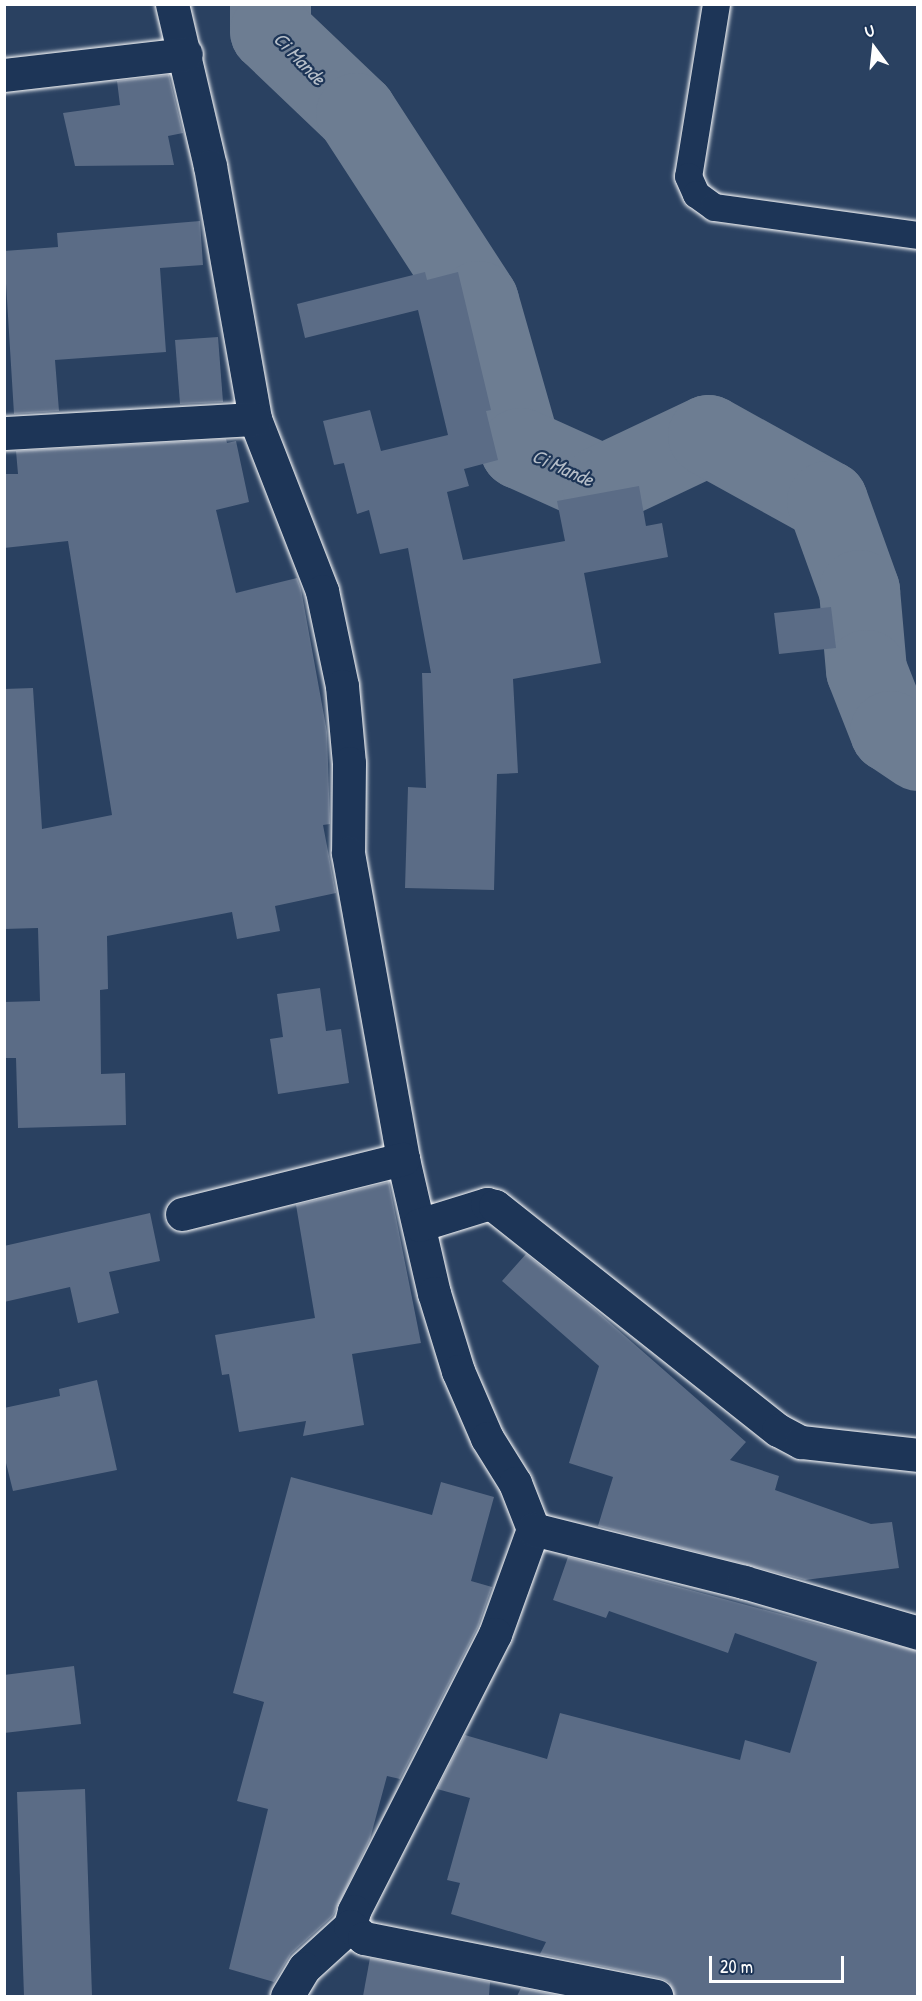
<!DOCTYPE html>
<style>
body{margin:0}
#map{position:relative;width:922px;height:2001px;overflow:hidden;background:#2a4161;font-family:"Patrick Hand",sans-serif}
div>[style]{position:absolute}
.river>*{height:81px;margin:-40.5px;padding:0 40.5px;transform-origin:40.5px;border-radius:40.5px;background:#6d7d92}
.building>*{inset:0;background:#5b6c86}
.roads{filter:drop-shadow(0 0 2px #fff) drop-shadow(0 0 2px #fff)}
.service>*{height:27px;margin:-13.5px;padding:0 13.5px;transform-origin:13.5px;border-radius:13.5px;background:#1d3557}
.minor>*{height:33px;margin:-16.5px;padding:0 16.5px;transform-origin:16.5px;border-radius:16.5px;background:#1d3557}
span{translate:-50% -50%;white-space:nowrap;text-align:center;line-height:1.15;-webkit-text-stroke:4.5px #1d3557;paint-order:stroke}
.water-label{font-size:20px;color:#b6bec8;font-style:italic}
.frame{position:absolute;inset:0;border:6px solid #fff;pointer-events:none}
.north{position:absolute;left:844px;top:18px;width:60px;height:60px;-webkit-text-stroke:4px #1d3557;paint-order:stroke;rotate:345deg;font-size:16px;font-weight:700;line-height:24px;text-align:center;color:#fff}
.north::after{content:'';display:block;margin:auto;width:21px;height:27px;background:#fff;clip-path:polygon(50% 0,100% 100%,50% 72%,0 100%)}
.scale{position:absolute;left:709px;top:1956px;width:135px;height:27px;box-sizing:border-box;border:3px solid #fff;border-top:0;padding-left:8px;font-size:18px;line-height:21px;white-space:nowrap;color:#fff;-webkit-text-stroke:4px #1d3557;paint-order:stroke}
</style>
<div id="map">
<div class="river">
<div style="left:270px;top:4px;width:27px;rotate:90deg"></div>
<div style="left:270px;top:31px;width:119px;rotate:43.6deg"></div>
<div style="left:356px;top:113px;width:224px;rotate:57deg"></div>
<div style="left:478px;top:301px;width:153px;rotate:74.1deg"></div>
<div style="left:520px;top:448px;width:90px;rotate:24.3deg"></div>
<div style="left:602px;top:485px;width:117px;rotate:-25.3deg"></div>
<div style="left:708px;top:435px;width:136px;rotate:29deg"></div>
<div style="left:827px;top:501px;width:95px;rotate:70.2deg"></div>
<div style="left:859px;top:590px;width:80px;rotate:85deg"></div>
<div style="left:866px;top:670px;width:66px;rotate:68.5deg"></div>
<div style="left:890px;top:731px;width:34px;rotate:34deg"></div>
</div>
<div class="building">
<div style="clip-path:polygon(169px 75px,183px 133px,168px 136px,174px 165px,75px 166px,63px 113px,120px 105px,117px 81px)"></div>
<div style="clip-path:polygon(200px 221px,203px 265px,160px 268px,166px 352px,55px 360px,59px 411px,14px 414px,4px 251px,58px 247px,57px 233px)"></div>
<div style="clip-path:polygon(425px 272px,427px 280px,458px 272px,491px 410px,486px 411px,498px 460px,464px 469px,469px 486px,447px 492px,463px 560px,565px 541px,557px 501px,639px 486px,646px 526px,662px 523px,668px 557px,584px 573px,601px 663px,513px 679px,518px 773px,497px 774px,494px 890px,405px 888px,408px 787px,426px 788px,422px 673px,431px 673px,408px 548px,380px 554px,369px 510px,357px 514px,344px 463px,334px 465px,323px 421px,370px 410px,381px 451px,448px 435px,418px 310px,305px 338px,297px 304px)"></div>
<div style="clip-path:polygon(218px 337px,223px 402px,180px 404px,175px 340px)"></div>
<div style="clip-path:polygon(226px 439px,227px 443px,236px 441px,249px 502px,216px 510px,236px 593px,297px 578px,301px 589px,327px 732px,330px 824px,323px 825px,336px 893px,275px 906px,280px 931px,237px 939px,232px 912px,107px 936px,108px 989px,100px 990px,101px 1074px,125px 1073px,126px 1125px,18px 1128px,16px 1058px,4px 1058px,4px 1002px,40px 1001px,38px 928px,4px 929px,4px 689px,33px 688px,42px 829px,112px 815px,68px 541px,4px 548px,4px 474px,18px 474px,16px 451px)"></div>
<div style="clip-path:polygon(831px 607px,836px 648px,779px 654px,774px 613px)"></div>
<div style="clip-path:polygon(320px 988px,326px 1031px,341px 1029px,349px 1083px,278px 1094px,270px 1039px,283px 1037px,277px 994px)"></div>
<div style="clip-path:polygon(389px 1182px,421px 1343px,352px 1354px,364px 1425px,303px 1436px,306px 1421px,239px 1432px,229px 1374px,222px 1375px,215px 1335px,315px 1318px,296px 1205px)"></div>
<div style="clip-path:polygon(150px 1213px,160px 1261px,109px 1272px,119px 1313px,78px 1323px,70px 1287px,4px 1302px,4px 1246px)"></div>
<div style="clip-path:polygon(526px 1254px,592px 1307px,746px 1442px,730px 1460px,779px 1476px,775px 1490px,871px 1524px,892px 1522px,899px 1568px,805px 1580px,598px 1526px,613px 1477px,569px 1463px,599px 1366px,502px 1281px)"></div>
<div style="clip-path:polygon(97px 1380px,117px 1470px,13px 1491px,4px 1455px,4px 1408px,60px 1396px,59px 1389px)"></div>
<div style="clip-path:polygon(291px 1477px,432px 1515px,441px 1482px,494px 1497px,471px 1581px,492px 1587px,478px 1627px,400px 1779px,387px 1776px,370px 1839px,333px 1916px,291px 1954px,274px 1982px,229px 1969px,268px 1809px,237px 1801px,264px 1702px,233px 1693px)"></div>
<div style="clip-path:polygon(568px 1557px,918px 1651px,918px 1996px,674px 1996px,669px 1982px,660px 1978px,540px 1954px,546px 1942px,451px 1914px,460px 1883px,447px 1880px,470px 1798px,437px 1789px,465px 1735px,547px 1759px,560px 1713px,740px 1760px,745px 1740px,790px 1753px,817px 1662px,735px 1633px,728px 1653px,609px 1611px,606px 1618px,553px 1600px)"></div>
<div style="clip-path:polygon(74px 1666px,81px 1724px,4px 1733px,4px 1675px)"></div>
<div style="clip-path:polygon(85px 1789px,92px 1996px,24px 1996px,17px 1792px)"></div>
<div style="clip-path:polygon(370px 1958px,490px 1982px,489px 1996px,363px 1996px)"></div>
<div style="clip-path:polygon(521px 1988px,562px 1996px,517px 1996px)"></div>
</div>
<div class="roads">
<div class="service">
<div style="left:716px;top:4px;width:174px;rotate:99.2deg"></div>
<div style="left:688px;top:176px;width:20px;rotate:66deg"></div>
<div style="left:696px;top:194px;width:22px;rotate:36deg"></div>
<div style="left:714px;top:207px;width:206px;rotate:7.8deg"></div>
</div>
<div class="minor">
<div style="left:172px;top:4px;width:166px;rotate:76.8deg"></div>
<div style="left:210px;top:166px;width:257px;rotate:79.9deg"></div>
<div style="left:255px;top:419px;width:185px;rotate:68.7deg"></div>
<div style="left:322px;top:591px;width:97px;rotate:78.1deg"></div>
<div style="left:342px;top:686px;width:77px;rotate:84.8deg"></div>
<div style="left:349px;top:763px;width:90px;rotate:90.6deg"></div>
<div style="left:348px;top:853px;width:311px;rotate:79.8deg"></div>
<div style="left:403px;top:1159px;width:138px;rotate:77deg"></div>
<div style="left:434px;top:1293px;width:82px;rotate:72.9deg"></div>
<div style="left:458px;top:1371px;width:73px;rotate:66.6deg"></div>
<div style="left:487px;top:1438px;width:53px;rotate:58.1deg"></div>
<div style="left:515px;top:1483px;width:49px;rotate:68.6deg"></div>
<div style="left:533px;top:1529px;width:112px;rotate:109.9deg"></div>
<div style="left:495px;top:1634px;width:311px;rotate:117deg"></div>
<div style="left:354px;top:1911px;width:16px;rotate:105deg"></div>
<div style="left:350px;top:1926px;width:62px;rotate:137.6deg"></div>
<div style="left:304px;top:1968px;width:33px;rotate:121deg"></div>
<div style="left:4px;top:75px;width:183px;rotate:-6.6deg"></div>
<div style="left:4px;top:433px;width:251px;rotate:-3.2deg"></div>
<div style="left:182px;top:1214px;width:228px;rotate:-14deg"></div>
<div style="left:419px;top:1225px;width:71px;rotate:-17.2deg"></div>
<div style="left:487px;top:1204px;width:8px;rotate:14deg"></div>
<div style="left:495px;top:1206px;width:361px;rotate:38.4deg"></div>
<div style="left:778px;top:1430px;width:26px;rotate:28deg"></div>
<div style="left:801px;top:1442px;width:118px;rotate:6.3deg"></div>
<div style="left:533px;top:1529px;width:218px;rotate:14.1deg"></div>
<div style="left:744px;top:1582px;width:181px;rotate:16.3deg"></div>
<div style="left:350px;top:1926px;width:18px;rotate:41deg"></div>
<div style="left:364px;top:1938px;width:298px;rotate:11.2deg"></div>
</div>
</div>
<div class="water-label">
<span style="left:300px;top:58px;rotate:46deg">Ci Mande</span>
<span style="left:563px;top:467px;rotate:24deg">Ci Mande</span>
</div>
<div class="frame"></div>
<div class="north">U</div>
<div class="scale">20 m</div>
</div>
